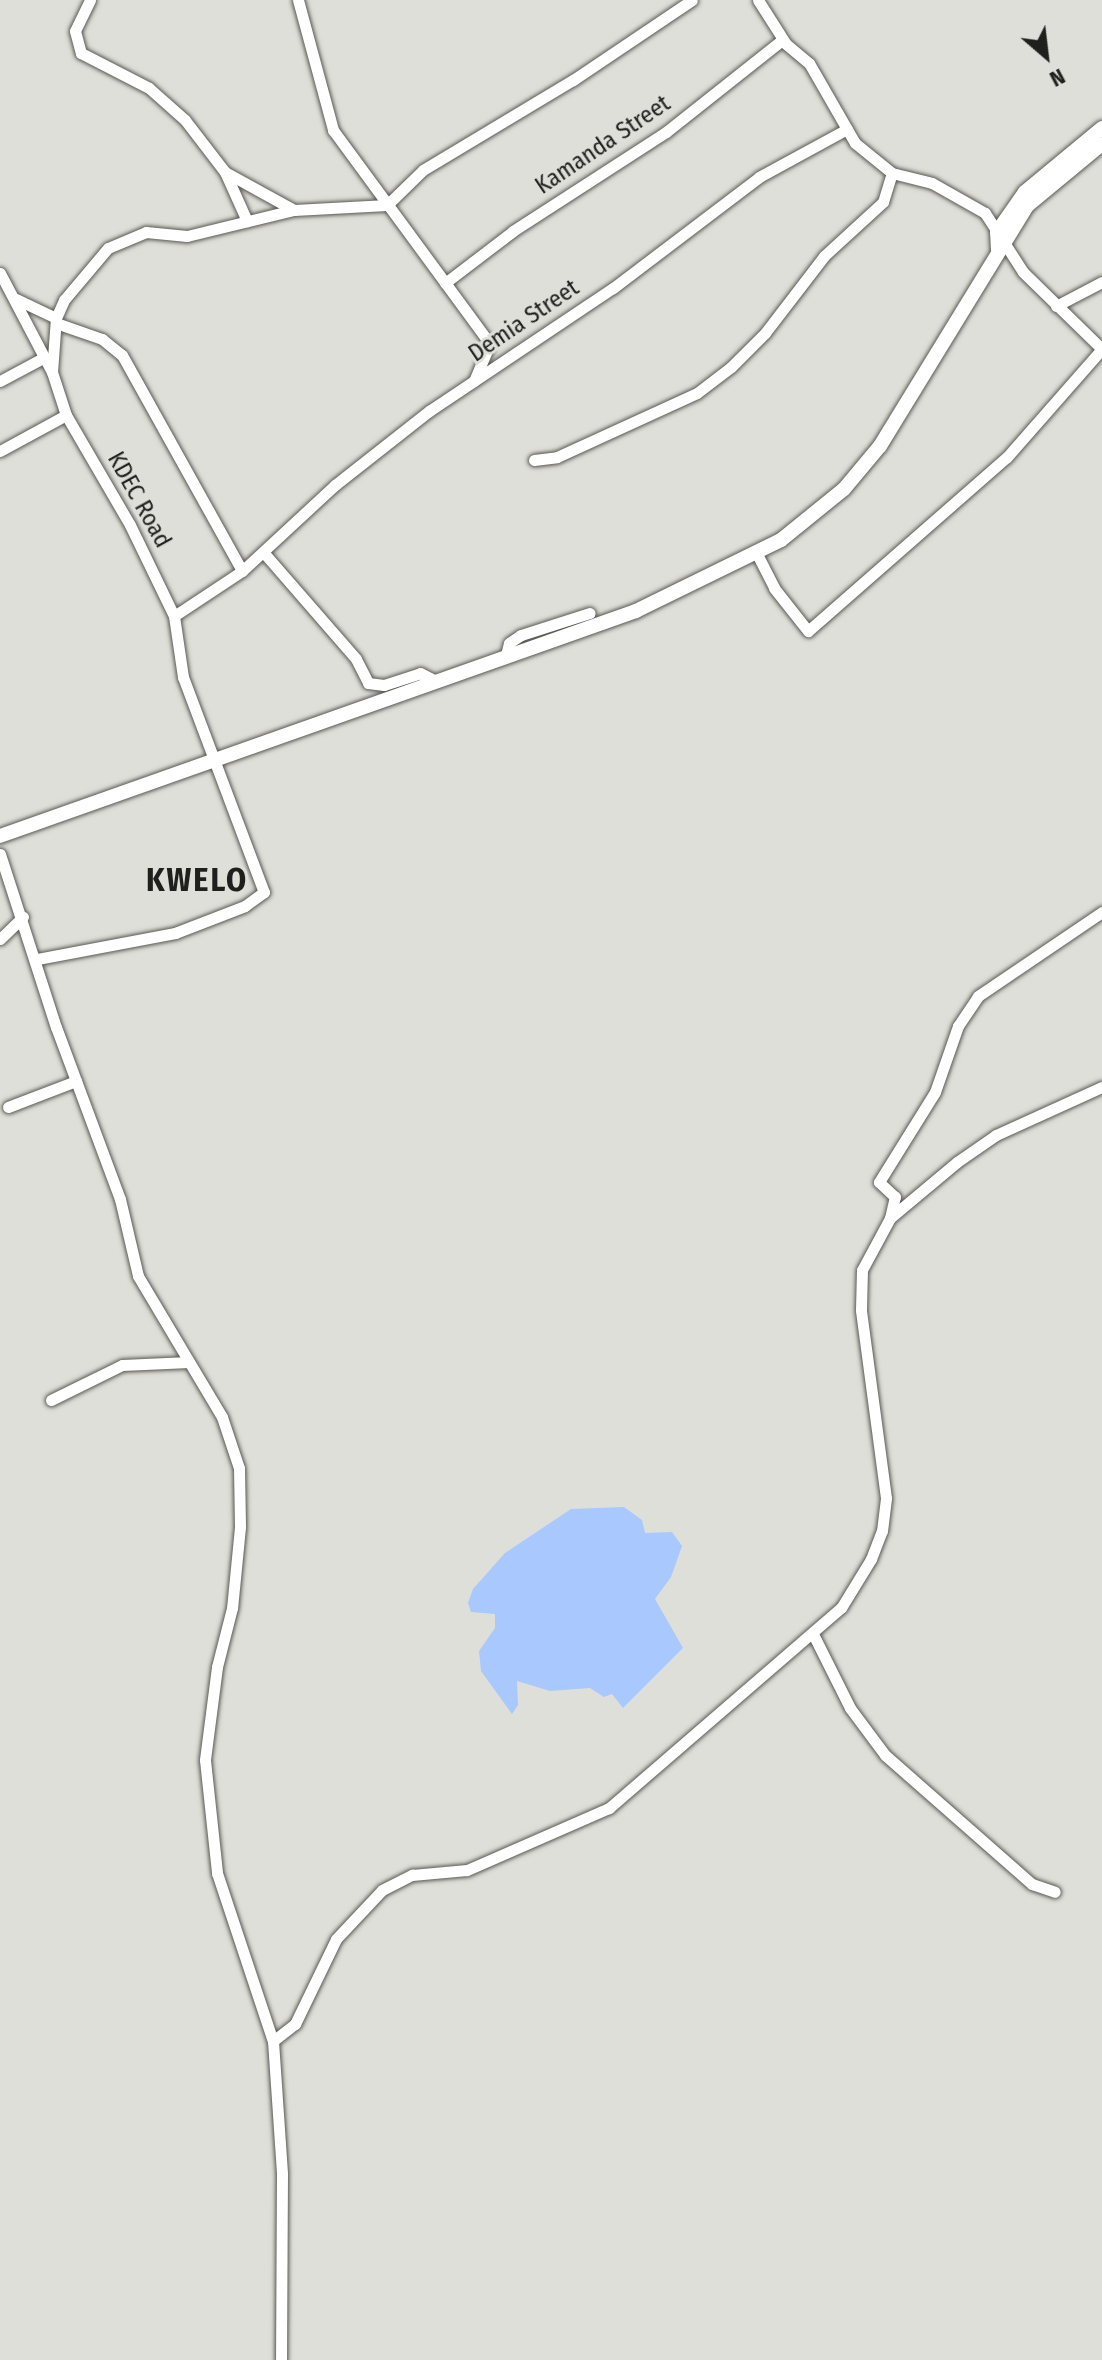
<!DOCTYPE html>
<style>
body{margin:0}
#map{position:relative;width:1102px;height:2360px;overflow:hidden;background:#dfdfd9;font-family:"Fira Sans Condensed",sans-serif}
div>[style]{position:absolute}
.water>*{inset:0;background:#a8c8fe}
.roads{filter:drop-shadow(0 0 2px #595853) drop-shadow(0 0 2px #595853)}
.minor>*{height:11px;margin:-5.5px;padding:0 5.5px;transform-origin:5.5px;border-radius:5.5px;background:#fff}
.major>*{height:14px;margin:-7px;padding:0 7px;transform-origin:7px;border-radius:7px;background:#fff}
span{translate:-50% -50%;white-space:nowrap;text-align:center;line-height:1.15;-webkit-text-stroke:6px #dfdfd9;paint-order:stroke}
.street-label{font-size:24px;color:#1f1f1d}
.district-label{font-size:32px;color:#1f1f1d;font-weight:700;letter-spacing:2px}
.north{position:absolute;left:1006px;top:16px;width:80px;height:80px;-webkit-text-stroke:6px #dfdfd9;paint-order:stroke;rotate:152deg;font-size:22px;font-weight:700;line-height:32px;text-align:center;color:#1f1f1d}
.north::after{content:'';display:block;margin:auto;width:28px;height:36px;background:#1f1f1d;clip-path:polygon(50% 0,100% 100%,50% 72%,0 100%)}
</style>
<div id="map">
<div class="water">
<div style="clip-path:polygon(624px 1507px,642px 1520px,645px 1533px,672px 1532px,682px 1546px,671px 1577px,655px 1599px,683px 1648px,623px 1708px,612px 1694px,604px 1697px,590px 1688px,550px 1691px,517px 1681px,518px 1705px,512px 1714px,481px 1671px,479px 1651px,495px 1628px,495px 1614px,471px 1612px,468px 1603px,473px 1589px,505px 1553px,571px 1509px)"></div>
</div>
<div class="roads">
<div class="minor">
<div style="left:90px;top:0;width:34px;rotate:116deg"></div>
<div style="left:75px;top:31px;width:23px;rotate:75deg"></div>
<div style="left:81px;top:53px;width:76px;rotate:27.2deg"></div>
<div style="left:149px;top:88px;width:48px;rotate:41.6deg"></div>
<div style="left:185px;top:120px;width:66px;rotate:52.4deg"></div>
<div style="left:225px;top:172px;width:54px;rotate:65.8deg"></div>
<div style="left:298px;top:0;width:135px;rotate:74.9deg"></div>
<div style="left:333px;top:130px;width:258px;rotate:53.7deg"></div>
<div style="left:486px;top:338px;width:10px;rotate:79deg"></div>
<div style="left:488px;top:348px;width:36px;rotate:113deg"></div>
<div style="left:758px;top:0;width:52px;rotate:57.5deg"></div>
<div style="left:786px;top:44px;width:30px;rotate:40deg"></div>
<div style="left:809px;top:63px;width:92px;rotate:60.1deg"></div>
<div style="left:855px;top:143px;width:48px;rotate:39deg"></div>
<div style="left:892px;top:173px;width:41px;rotate:14deg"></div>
<div style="left:932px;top:183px;width:61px;rotate:29.5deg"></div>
<div style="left:985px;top:213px;width:70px;rotate:57.2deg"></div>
<div style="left:1023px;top:272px;width:110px;rotate:44.3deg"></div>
<div style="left:225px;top:172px;width:79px;rotate:28.8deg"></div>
<div style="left:0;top:273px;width:112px;rotate:62.3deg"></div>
<div style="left:52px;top:372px;width:45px;rotate:72deg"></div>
<div style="left:66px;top:415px;width:127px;rotate:59.8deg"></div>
<div style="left:130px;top:525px;width:101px;rotate:64.2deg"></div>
<div style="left:174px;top:616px;width:62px;rotate:81.6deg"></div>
<div style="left:183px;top:677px;width:230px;rotate:69.4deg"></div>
<div style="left:264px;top:892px;width:24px;rotate:144deg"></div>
<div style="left:245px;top:906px;width:75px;rotate:158.9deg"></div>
<div style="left:175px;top:933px;width:140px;rotate:169.3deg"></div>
<div style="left:445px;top:283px;width:86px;rotate:-37.4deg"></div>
<div style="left:513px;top:231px;width:182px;rotate:-32.9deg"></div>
<div style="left:666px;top:132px;width:148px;rotate:-38.4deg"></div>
<div style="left:16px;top:299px;width:44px;rotate:25.4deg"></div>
<div style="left:1056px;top:306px;width:52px;rotate:-27.6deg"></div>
<div style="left:56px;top:323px;width:49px;rotate:19.2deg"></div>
<div style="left:102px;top:339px;width:26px;rotate:39deg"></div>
<div style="left:122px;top:355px;width:247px;rotate:60.9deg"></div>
<div style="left:52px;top:372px;width:54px;rotate:-85.8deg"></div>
<div style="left:56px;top:318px;width:20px;rotate:-66deg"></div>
<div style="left:64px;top:300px;width:68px;rotate:-49.8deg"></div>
<div style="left:108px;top:248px;width:41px;rotate:-22.8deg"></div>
<div style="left:146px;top:232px;width:41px;rotate:5.6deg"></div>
<div style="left:187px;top:236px;width:110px;rotate:-13.7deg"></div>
<div style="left:294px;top:210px;width:93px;rotate:-3.1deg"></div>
<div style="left:387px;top:205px;width:50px;rotate:-44.2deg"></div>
<div style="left:423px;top:170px;width:175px;rotate:-31deg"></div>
<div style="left:573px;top:80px;width:143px;rotate:-33.9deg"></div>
<div style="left:0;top:381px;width:49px;rotate:-28.1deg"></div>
<div style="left:0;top:451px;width:75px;rotate:-28.6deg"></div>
<div style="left:534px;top:460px;width:23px;rotate:-7deg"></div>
<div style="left:557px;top:457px;width:154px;rotate:-24.6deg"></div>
<div style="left:697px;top:393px;width:43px;rotate:-37.4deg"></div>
<div style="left:731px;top:367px;width:48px;rotate:-45deg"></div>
<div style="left:765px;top:333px;width:97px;rotate:-52.5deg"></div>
<div style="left:824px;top:256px;width:80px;rotate:-42.5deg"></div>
<div style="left:883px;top:202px;width:30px;rotate:-73deg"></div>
<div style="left:264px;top:553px;width:140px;rotate:49deg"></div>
<div style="left:356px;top:659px;width:27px;rotate:63deg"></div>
<div style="left:368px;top:683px;width:16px;rotate:7deg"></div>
<div style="left:384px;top:685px;width:38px;rotate:-18deg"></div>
<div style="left:420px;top:673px;width:16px;rotate:27deg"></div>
<div style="left:757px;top:554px;width:38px;rotate:63deg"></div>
<div style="left:774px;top:588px;width:55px;rotate:51.7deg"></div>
<div style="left:808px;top:631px;width:264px;rotate:-41.2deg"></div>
<div style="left:1007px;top:457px;width:144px;rotate:-48.7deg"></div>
<div style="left:174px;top:616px;width:82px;rotate:-33.5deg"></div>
<div style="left:242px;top:571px;width:127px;rotate:-42.8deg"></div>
<div style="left:335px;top:485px;width:120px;rotate:-38.2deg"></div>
<div style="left:429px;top:411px;width:221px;rotate:-33.8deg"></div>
<div style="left:613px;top:288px;width:183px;rotate:-37.2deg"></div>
<div style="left:759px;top:177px;width:100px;rotate:-28.6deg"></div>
<div style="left:506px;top:655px;width:12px;rotate:-76deg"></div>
<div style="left:509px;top:643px;width:14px;rotate:-34deg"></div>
<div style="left:521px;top:635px;width:72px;rotate:-17.7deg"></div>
<div style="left:0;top:854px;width:182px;rotate:72.1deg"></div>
<div style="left:56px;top:1027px;width:184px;rotate:69.6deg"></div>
<div style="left:120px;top:1199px;width:79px;rotate:76.8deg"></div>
<div style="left:138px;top:1276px;width:164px;rotate:59.2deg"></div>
<div style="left:222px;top:1417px;width:54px;rotate:71.6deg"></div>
<div style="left:239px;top:1468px;width:59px;rotate:89deg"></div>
<div style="left:240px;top:1527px;width:81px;rotate:95.6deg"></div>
<div style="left:232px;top:1608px;width:61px;rotate:104.3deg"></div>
<div style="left:217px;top:1667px;width:94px;rotate:97.4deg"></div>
<div style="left:205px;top:1760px;width:114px;rotate:83.9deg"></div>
<div style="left:217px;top:1873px;width:177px;rotate:71.6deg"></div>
<div style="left:273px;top:2041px;width:133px;rotate:86.1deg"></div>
<div style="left:282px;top:2174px;width:186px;rotate:90.3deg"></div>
<div style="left:0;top:939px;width:32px;rotate:-44deg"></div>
<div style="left:8px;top:1107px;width:73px;rotate:-20.9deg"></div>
<div style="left:890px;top:1218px;width:22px;rotate:-77deg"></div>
<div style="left:895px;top:1197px;width:22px;rotate:-137deg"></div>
<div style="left:879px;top:1182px;width:106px;rotate:-58.1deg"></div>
<div style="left:935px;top:1092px;width:70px;rotate:-70.8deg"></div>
<div style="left:958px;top:1026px;width:36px;rotate:-56deg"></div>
<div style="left:978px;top:996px;width:150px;rotate:-34.1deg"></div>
<div style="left:51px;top:1400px;width:79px;rotate:-26.2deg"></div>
<div style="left:122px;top:1365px;width:67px;rotate:-2.6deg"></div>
<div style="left:814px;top:1636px;width:80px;rotate:63.4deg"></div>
<div style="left:850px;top:1708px;width:59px;rotate:53.3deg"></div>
<div style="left:885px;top:1755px;width:196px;rotate:41.3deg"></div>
<div style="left:1032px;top:1884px;width:24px;rotate:19deg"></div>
<div style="left:273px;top:2041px;width:28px;rotate:-38deg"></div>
<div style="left:295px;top:2024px;width:94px;rotate:-64.2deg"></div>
<div style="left:336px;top:1939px;width:67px;rotate:-46.8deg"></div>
<div style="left:382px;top:1890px;width:34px;rotate:-27deg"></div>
<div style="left:412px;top:1875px;width:55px;rotate:-5.2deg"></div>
<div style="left:467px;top:1870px;width:155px;rotate:-23.6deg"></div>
<div style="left:609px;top:1808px;width:306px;rotate:-40.8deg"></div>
<div style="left:841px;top:1608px;width:57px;rotate:-58.5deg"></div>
<div style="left:871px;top:1559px;width:30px;rotate:-69deg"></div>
<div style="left:882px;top:1531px;width:33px;rotate:-83deg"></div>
<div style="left:886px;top:1498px;width:190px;rotate:-97.6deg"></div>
<div style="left:861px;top:1310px;width:40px;rotate:-88.6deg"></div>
<div style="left:862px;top:1270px;width:59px;rotate:-61.7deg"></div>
<div style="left:890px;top:1218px;width:87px;rotate:-39.9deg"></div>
<div style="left:957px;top:1162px;width:47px;rotate:-34.7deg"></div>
<div style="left:996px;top:1135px;width:116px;rotate:-24.4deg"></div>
</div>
<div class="major">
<div style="left:998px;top:250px;width:18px;rotate:-93deg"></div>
<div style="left:997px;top:232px;width:49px;rotate:-55deg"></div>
<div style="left:1025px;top:192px;width:100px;rotate:-39.7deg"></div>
<div style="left:0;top:836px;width:675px;rotate:-19.48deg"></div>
<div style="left:636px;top:611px;width:161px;rotate:-26.1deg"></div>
<div style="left:781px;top:540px;width:81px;rotate:-39deg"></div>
<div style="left:844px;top:489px;width:56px;rotate:-50.1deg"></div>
<div style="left:880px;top:446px;width:281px;rotate:-58.5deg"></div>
<div style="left:1027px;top:206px;width:97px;rotate:-39.6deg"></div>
</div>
</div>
<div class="street-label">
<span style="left:603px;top:145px;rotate:-34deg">Kamanda Street</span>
<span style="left:524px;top:321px;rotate:-34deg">Demia Street</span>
<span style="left:139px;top:500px;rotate:61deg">KDEC Road</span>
</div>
<div class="district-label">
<span style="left:197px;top:880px">KWELO</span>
</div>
<div class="north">N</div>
</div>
